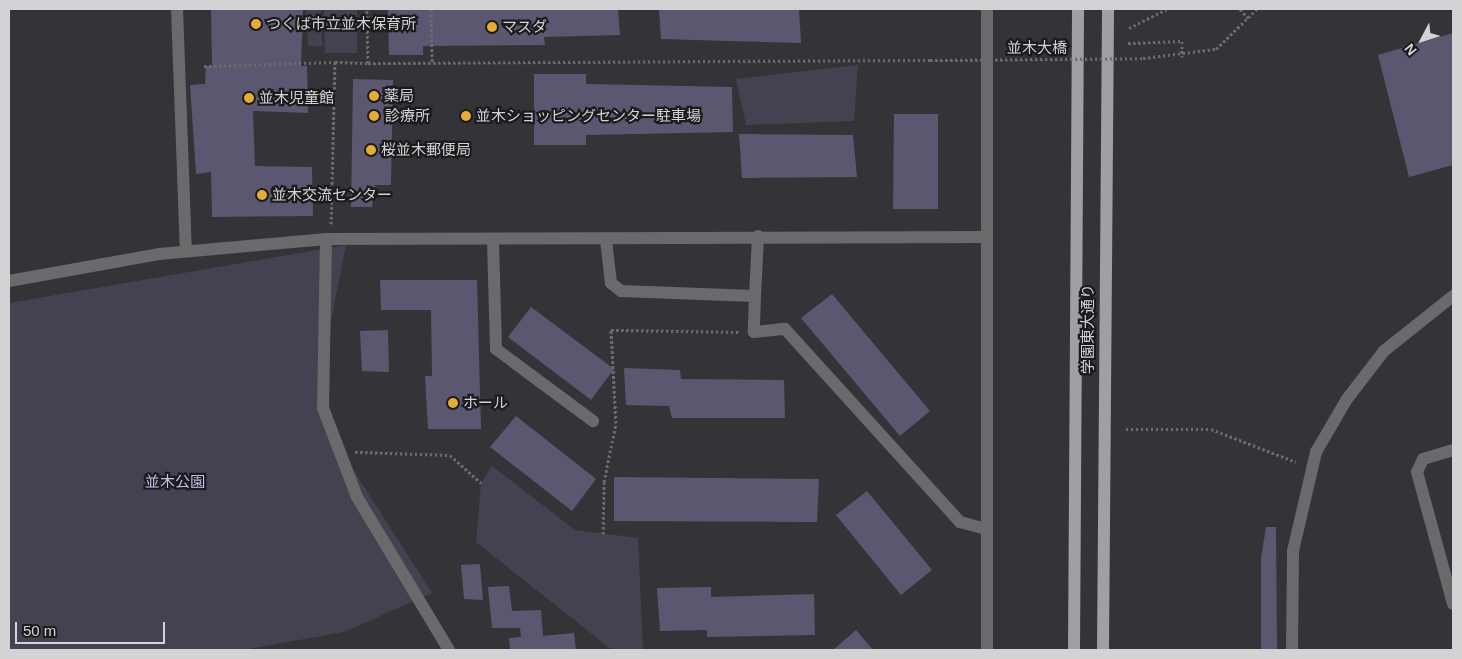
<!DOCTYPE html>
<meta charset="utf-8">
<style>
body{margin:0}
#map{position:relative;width:1462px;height:659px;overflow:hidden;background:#343337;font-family:Helvetica,"Noto Sans JP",sans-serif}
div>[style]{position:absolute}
.green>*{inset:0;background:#444251}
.building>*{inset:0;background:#5b5771}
.path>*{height:3px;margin-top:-1.5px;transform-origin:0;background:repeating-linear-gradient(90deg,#6c6b6e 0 2.5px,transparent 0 5px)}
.minor>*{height:12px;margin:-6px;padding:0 6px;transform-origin:6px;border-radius:6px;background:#6a6a6c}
.major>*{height:12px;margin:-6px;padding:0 6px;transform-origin:6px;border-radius:6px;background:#a09fa3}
.path-bridge>*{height:3px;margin-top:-1.5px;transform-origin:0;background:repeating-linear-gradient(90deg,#6c6b6e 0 2.5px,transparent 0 5px)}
.dots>*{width:14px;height:14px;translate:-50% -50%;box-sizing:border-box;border:2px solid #1b1b1d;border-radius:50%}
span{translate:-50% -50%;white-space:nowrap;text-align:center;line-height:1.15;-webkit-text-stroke:4.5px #1b1b1d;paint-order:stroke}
.poi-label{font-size:15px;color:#d3d3d5}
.left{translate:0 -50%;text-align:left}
.street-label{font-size:15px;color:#d3d3d5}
.park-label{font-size:15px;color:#c5bdf1}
.frame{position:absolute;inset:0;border:10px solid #d3d3d5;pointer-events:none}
.north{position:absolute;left:1397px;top:15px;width:50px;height:50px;-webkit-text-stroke:4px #1b1b1d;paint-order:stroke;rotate:230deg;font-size:14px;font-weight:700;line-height:20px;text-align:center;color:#d3d3d5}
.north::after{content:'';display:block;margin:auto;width:18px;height:22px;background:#d3d3d5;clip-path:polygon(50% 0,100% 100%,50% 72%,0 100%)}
.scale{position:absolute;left:15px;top:622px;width:150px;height:22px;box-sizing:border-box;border:2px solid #d3d3d5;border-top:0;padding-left:6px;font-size:15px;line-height:18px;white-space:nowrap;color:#d3d3d5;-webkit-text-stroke:4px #1b1b1d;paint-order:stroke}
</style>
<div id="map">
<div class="green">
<div style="clip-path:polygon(306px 9px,321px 9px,322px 46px,308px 46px)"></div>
<div style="clip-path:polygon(324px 9px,357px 9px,357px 53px,325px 53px)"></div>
<div style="clip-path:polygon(858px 65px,854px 121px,746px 125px,736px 79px)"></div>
<div style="clip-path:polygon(346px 245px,319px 382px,338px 446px,432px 593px,344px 632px,243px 650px,9px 650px,9px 303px)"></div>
<div style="clip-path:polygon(492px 466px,575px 530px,638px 538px,643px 650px,612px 650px,476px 542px,481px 483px)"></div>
</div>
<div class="building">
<div style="clip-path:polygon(211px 9px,303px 9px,301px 66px,307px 66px,308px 113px,253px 111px,255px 166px,312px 167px,313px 216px,212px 217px,211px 172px,196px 174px,190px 85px,205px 84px,206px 66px,212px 66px)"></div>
<div style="clip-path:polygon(388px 9px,618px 9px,620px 35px,544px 37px,545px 45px,423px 46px,423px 55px,389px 55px)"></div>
<div style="clip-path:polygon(659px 9px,799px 9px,801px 43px,661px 39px)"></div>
<div style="clip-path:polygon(1453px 33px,1453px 165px,1409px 177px,1378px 55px)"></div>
<div style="clip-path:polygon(534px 74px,586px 74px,586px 84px,732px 87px,733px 132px,586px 135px,586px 145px,534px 145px)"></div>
<div style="clip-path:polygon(353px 79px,393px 80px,391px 185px,375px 185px,372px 207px,351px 207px)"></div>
<div style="clip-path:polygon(894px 114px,938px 114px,938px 209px,893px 209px)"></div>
<div style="clip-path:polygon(739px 134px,853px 135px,857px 177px,742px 178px)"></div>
<div style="clip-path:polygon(380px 280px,477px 280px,481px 429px,428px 429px,425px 376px,432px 376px,431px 310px,381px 310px)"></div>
<div style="clip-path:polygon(832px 294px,930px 411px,900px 436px,801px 318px)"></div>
<div style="clip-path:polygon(531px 307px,614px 369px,591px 400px,508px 337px)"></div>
<div style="clip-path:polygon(388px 330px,389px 372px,362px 371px,360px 331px)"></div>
<div style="clip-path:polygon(624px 368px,680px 370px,681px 379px,784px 380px,785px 418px,672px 418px,669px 406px,626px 405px)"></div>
<div style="clip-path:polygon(516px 416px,596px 479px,572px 511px,490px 447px)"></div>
<div style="clip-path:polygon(614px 477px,819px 479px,817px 522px,614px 521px)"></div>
<div style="clip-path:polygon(867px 491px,932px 570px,901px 595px,836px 515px)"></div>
<div style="clip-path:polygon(1266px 527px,1276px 527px,1277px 650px,1261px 650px,1261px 558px)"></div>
<div style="clip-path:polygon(480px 564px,483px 600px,464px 599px,461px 565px)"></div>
<div style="clip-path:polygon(509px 586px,512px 611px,541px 610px,543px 636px,574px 633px,576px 650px,510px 650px,509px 638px,521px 637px,520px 628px,492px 628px,488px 587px)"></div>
<div style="clip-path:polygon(711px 587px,711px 597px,814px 594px,815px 635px,707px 637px,707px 630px,660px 631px,657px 588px)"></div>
<div style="clip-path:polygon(856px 630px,873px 650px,833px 650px)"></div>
</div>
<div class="path">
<div style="left:431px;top:9px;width:53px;rotate:88.9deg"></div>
<div style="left:1240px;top:9px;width:12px;rotate:48deg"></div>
<div style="left:1129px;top:28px;width:42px;rotate:-26.6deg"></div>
<div style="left:1128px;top:43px;width:54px;rotate:-2.1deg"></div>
<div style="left:1182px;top:41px;width:16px;rotate:90deg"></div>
<div style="left:1143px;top:58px;width:74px;rotate:-7deg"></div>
<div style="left:1216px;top:49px;width:57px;rotate:-44.3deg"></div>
<div style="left:368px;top:63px;width:562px;rotate:-0.31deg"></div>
<div style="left:204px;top:66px;width:131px;rotate:-1.7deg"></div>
<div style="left:331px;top:224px;width:162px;rotate:-88.6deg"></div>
<div style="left:335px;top:62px;width:33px;rotate:2deg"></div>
<div style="left:368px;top:63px;width:54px;rotate:-91.1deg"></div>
<div style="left:1126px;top:429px;width:85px"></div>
<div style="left:1211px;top:429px;width:91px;rotate:21.2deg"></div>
<div style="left:355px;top:452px;width:95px;rotate:1.8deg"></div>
<div style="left:450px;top:455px;width:42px;rotate:42.1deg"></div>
<div style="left:603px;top:534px;width:52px;rotate:-88.9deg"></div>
<div style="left:604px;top:482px;width:60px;rotate:-78.5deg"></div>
<div style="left:616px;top:423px;width:93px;rotate:-93.1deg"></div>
<div style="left:611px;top:330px;width:128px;rotate:0.9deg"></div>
</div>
<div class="minor">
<div style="left:177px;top:9px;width:241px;rotate:87.9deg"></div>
<div style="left:987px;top:9px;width:641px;rotate:90deg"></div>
<div style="left:326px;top:239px;width:169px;rotate:91deg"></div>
<div style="left:323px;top:408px;width:95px;rotate:69.1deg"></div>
<div style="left:357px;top:497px;width:179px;rotate:59deg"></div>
<div style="left:606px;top:240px;width:43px;rotate:83.4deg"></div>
<div style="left:611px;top:283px;width:13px;rotate:39deg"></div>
<div style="left:621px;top:291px;width:134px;rotate:2.1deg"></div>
<div style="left:755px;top:296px;width:60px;rotate:-87.1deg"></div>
<div style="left:493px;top:241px;width:108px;rotate:88.4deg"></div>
<div style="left:496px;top:349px;width:121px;rotate:36.6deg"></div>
<div style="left:9px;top:281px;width:152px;rotate:-10.2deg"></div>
<div style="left:159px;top:254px;width:168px;rotate:-5.1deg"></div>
<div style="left:326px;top:239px;width:661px;rotate:-0.17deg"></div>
<div style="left:755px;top:296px;width:36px;rotate:92deg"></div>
<div style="left:754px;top:332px;width:31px;rotate:-6deg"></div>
<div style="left:785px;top:329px;width:261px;rotate:47.8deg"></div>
<div style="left:960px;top:522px;width:28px;rotate:15deg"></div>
<div style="left:1453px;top:450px;width:31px;rotate:163deg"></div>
<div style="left:1423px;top:459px;width:14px;rotate:115deg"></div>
<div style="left:1417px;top:472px;width:137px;rotate:74.7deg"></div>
<div style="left:1292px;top:650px;width:99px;rotate:-89.4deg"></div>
<div style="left:1293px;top:551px;width:102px;rotate:-76.9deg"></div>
<div style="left:1316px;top:452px;width:61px;rotate:-59.7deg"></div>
<div style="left:1347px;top:399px;width:61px;rotate:-52.4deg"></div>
<div style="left:1384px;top:351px;width:88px;rotate:-38.6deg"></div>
</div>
<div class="major">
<div style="left:1074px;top:650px;width:641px;rotate:-89.64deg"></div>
<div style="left:1103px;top:650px;width:641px;rotate:-89.55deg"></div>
</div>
<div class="path-bridge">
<div style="left:930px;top:60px;width:213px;rotate:-0.5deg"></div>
</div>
<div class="dots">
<div style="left:256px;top:24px;background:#e6ad36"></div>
<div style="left:492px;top:27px;background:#e6ad36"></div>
<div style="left:374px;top:96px;background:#e6ad36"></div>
<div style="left:249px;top:98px;background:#e6ad36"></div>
<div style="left:374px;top:116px;background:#e6ad36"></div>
<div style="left:466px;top:116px;background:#e6ad36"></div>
<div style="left:371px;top:150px;background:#e6ad36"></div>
<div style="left:262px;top:195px;background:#e6ad36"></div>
<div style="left:453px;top:403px;background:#e6ad36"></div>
</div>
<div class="poi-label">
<span class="left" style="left:266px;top:24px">つくば市立並木保育所</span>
<span class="left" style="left:502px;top:27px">マスダ</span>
<span class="left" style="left:384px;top:96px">薬局</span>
<span class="left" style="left:259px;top:98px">並木児童館</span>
<span class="left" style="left:385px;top:116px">診療所</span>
<span class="left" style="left:476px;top:116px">並木ショッピングセンター駐車場</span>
<span class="left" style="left:381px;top:150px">桜並木郵便局</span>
<span class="left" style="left:272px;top:195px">並木交流センター</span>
<span class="left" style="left:463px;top:403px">ホール</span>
</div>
<div class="street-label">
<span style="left:1037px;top:48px">並木大橋</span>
<span style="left:1088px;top:329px;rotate:-90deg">学園東大通り</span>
</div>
<div class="park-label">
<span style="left:175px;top:482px">並木公園</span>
</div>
<div class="frame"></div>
<div class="north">N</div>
<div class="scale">50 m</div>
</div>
